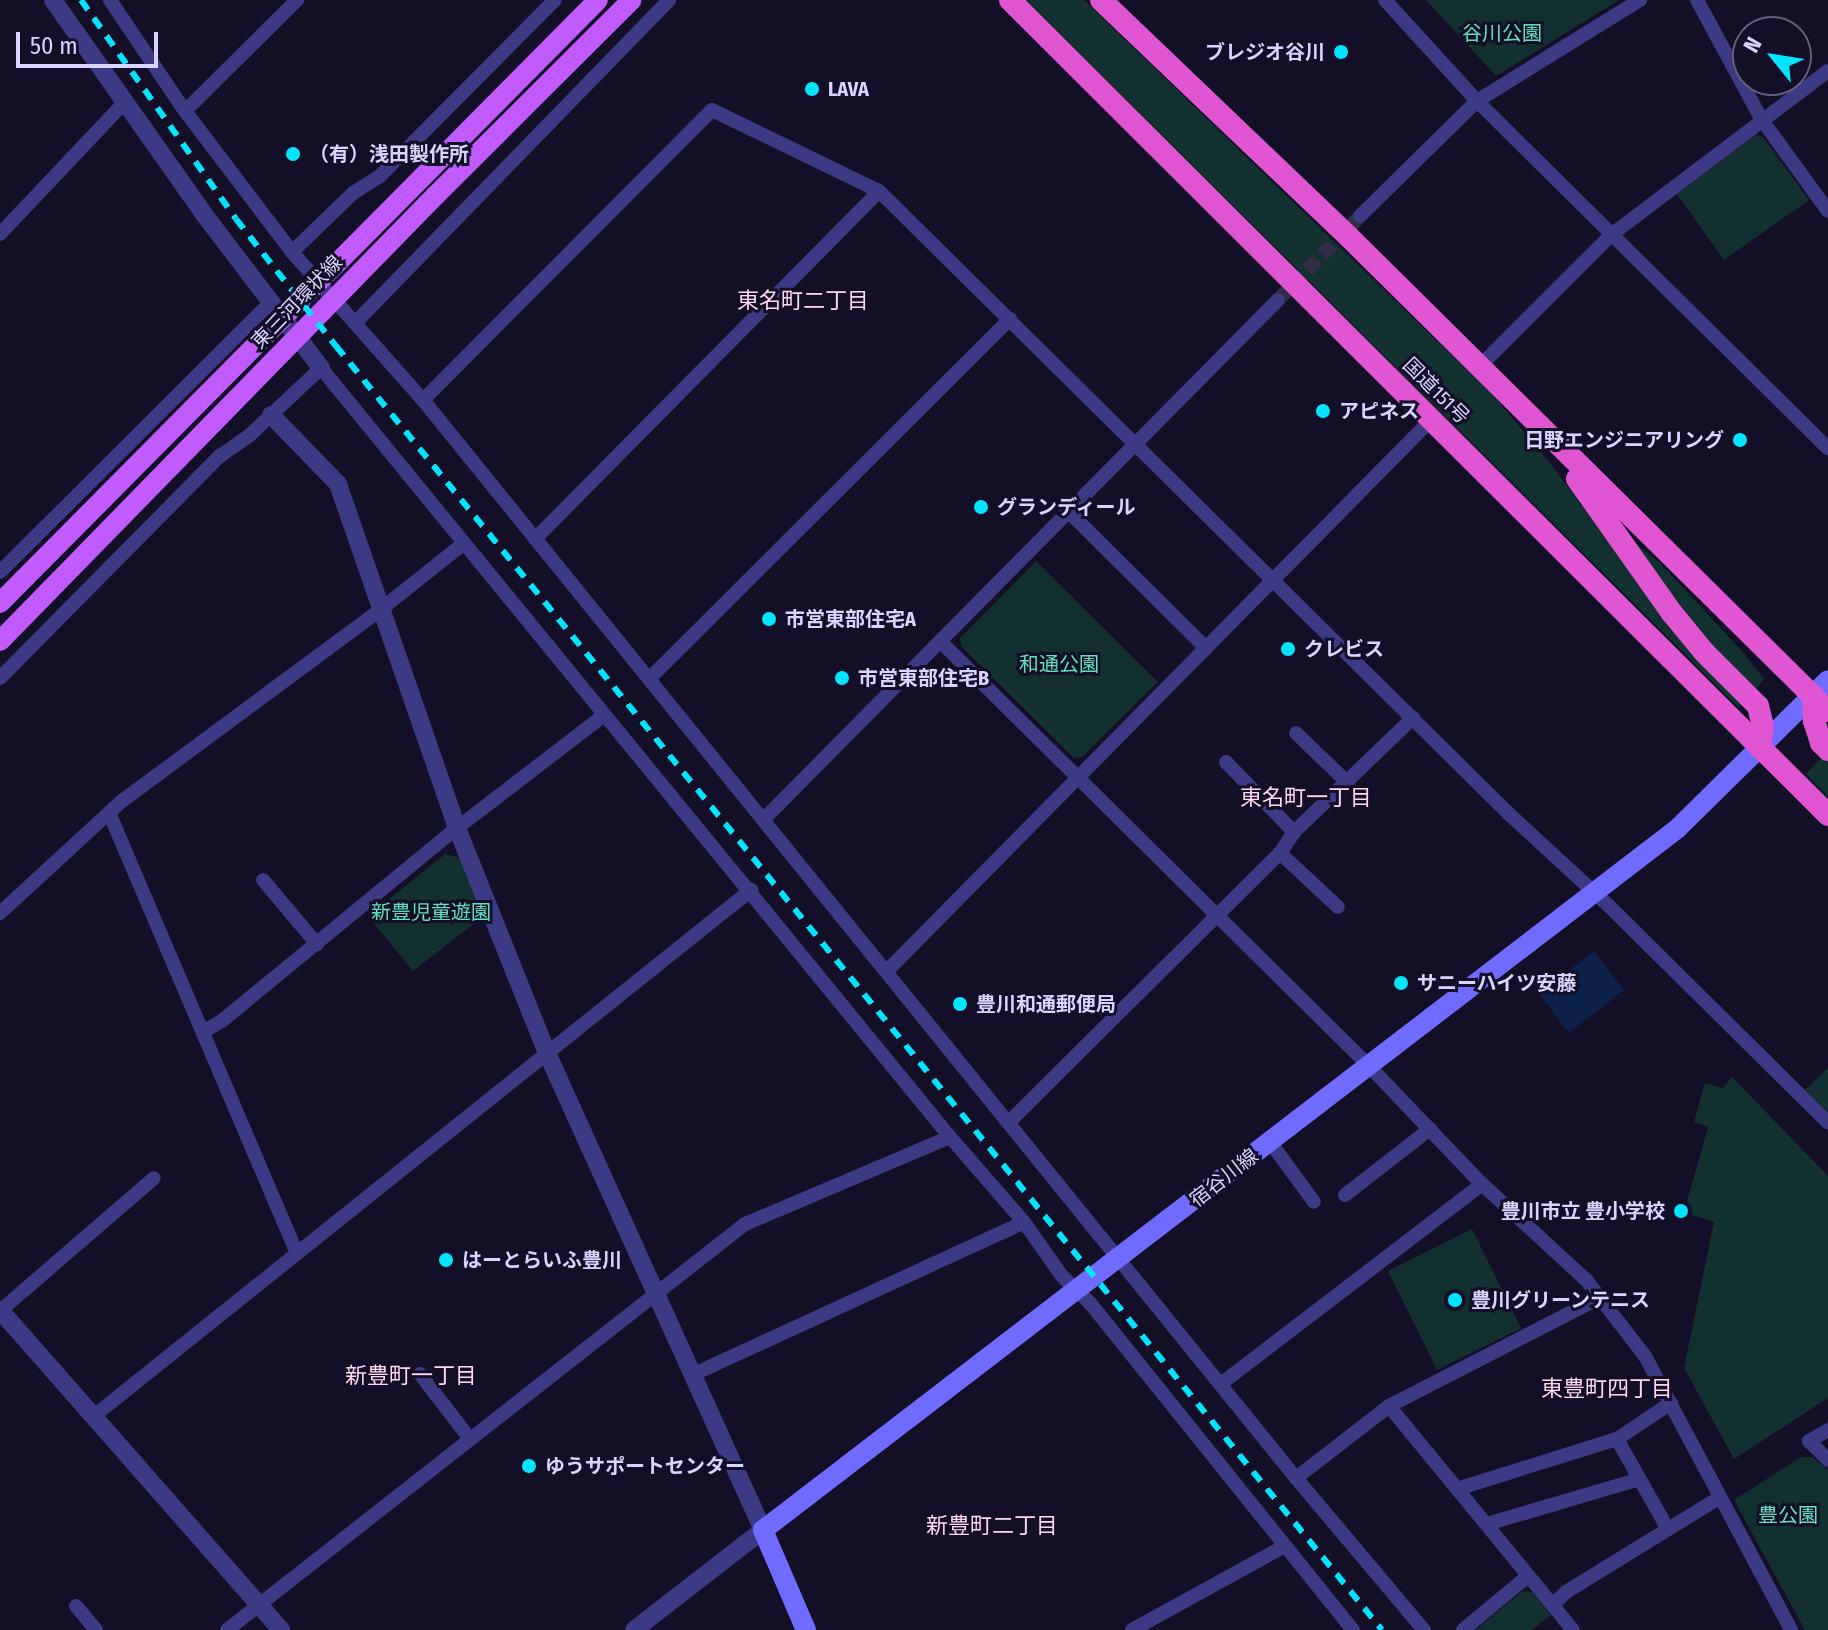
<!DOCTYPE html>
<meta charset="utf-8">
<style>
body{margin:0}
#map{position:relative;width:1828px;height:1630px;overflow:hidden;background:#130f26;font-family:"Fira Sans Condensed","Noto Sans JP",sans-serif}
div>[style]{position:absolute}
.green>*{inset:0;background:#12302f}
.water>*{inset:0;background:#0c2248}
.minor-tunnel>*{height:14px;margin-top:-7px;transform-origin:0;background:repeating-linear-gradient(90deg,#312d47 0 14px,transparent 0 21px)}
.minor>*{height:14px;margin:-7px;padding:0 7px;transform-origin:7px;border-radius:7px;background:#3d3a85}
.tertiary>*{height:18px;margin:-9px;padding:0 9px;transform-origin:9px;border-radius:9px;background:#3d3a85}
.secondary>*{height:20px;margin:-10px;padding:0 10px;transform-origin:10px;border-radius:10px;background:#6f6bff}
.primary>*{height:20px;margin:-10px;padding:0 10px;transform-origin:10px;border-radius:10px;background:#c25bff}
.trunk>*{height:22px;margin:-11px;padding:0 11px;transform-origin:11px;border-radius:11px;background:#e055d1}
.rail>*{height:6px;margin-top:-3px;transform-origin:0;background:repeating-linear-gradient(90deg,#00e5ff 0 12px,transparent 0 22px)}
.dots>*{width:22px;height:22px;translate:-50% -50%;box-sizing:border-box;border:4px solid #130f26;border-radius:50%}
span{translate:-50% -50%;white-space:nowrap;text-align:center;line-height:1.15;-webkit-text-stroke:6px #130f26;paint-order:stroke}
.park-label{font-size:20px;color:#5fe0c0}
.poi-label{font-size:20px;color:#d9d4ff;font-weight:700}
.right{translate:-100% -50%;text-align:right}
.left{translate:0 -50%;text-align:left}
.street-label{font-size:20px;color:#d9d4ff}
.neighbourhood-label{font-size:22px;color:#ffd6f0}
.north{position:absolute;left:1732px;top:16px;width:80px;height:80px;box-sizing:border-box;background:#130f26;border:2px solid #625e7d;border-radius:50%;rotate:300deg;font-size:22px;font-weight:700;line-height:32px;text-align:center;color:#d9d4ff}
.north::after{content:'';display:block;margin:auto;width:28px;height:36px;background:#00e5ff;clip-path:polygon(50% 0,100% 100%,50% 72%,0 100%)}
.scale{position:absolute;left:16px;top:32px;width:142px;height:36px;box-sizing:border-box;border:4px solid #d9d4ff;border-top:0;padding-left:10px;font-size:24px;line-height:28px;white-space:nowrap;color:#d9d4ff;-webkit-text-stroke:6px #130f26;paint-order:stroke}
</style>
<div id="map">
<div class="green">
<div style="clip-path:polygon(1026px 0,1084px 0,1493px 395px,1550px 463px,1680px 638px,1743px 703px,1739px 708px)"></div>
<div style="clip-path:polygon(1426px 0,1619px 0,1496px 76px)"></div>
<div style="clip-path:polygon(1755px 135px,1763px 137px,1809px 200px,1724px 260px,1677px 194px)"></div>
<div style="clip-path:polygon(1632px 540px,1659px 562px,1741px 650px,1764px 679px,1754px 692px,1701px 640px)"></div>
<div style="clip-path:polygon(1036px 561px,1158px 682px,1082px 757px,1074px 758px,961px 646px,960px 638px)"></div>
<div style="clip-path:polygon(1825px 754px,1828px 757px,1828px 797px,1806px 774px)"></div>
<div style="clip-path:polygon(445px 854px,461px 858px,484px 916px,413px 971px,368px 916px)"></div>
<div style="clip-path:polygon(1828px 1068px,1828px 1112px,1805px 1090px)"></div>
<div style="clip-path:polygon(1732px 1077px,1828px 1176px,1828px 1398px,1734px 1459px,1684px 1368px,1714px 1222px,1684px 1212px,1708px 1127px,1694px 1122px,1705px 1083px,1723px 1088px)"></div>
<div style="clip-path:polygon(1472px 1229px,1521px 1328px,1437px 1370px,1388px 1271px)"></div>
<div style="clip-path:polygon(1801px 1457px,1812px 1457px,1828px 1470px,1828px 1630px,1805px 1630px,1734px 1500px)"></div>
<div style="clip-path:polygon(1523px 1591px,1532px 1592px,1551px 1615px,1531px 1630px,1475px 1630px)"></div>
</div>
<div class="water">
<div style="clip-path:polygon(1594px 951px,1624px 990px,1569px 1033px,1539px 994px)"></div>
</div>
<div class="minor-tunnel">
<div style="left:1278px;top:300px;width:117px;rotate:-45.7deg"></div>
</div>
<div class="minor">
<div style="left:110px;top:0;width:134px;rotate:56deg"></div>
<div style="left:185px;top:111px;width:177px;rotate:52.8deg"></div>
<div style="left:292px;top:252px;width:198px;rotate:48.5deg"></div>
<div style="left:423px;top:400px;width:1387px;rotate:51deg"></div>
<div style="left:1296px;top:1478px;width:199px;rotate:49.9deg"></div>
<div style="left:1385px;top:0;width:137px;rotate:47.7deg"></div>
<div style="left:1477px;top:101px;width:494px;rotate:44.7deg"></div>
<div style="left:1697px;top:0;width:136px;rotate:61.6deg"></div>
<div style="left:1762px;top:120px;width:112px;rotate:54deg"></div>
<div style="left:185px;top:111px;width:158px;rotate:-44.7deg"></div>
<div style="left:1360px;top:216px;width:164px;rotate:-44.5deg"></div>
<div style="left:1477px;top:101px;width:192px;rotate:-31.8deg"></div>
<div style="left:0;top:234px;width:180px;rotate:-46.6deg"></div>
<div style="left:292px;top:252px;width:85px;rotate:-44deg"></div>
<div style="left:353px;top:193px;width:32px;rotate:-32deg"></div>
<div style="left:380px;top:176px;width:248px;rotate:-45.2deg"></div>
<div style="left:357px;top:321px;width:448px;rotate:-45.8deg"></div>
<div style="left:1480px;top:366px;width:185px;rotate:-45deg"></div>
<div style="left:1611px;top:235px;width:272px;rotate:-37.1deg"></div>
<div style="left:423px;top:400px;width:409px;rotate:-45.1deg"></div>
<div style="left:712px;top:110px;width:186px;rotate:25.9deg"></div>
<div style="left:879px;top:191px;width:886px;rotate:44.68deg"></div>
<div style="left:1509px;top:814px;width:136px;rotate:42.6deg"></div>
<div style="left:1609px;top:906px;width:308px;rotate:44.7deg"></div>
<div style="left:1070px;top:513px;width:192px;rotate:44.8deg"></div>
<div style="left:535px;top:539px;width:489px;rotate:-45.3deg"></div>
<div style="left:0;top:572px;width:384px;rotate:-44.9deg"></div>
<div style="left:941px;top:642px;width:604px;rotate:44.73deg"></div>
<div style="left:1370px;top:1067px;width:162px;rotate:46.3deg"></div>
<div style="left:1482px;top:1184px;width:143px;rotate:42.7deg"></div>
<div style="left:1587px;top:1281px;width:95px;rotate:52.3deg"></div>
<div style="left:1645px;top:1356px;width:310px;rotate:61.9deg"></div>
<div style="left:0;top:678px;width:313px;rotate:-45.3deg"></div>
<div style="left:220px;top:456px;width:38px;rotate:-35deg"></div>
<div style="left:251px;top:434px;width:96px;rotate:-43.3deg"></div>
<div style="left:321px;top:368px;width:993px;rotate:50.72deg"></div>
<div style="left:950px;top:1137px;width:113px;rotate:49deg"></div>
<div style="left:1024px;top:1222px;width:66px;rotate:54.9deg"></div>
<div style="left:1062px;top:1276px;width:39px;rotate:44deg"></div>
<div style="left:1090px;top:1303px;width:420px;rotate:51.2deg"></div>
<div style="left:649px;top:679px;width:510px;rotate:-44.92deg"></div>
<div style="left:1296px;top:733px;width:72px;rotate:43.9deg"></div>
<div style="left:1226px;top:762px;width:98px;rotate:45.8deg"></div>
<div style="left:110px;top:815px;width:476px;rotate:66.9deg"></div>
<div style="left:764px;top:819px;width:730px;rotate:-45.28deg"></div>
<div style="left:1280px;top:853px;width:79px;rotate:43deg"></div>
<div style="left:263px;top:880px;width:84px;rotate:49.8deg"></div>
<div style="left:0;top:913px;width:166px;rotate:-42.6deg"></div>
<div style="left:122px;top:801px;width:321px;rotate:-36.5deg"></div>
<div style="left:380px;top:610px;width:106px;rotate:-38.5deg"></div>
<div style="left:887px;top:971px;width:774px;rotate:-45.37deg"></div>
<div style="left:203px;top:1032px;width:23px;rotate:-31deg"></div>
<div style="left:223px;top:1020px;width:303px;rotate:-39.4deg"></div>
<div style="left:457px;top:828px;width:185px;rotate:-37.5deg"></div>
<div style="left:1010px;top:1121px;width:380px;rotate:-44.8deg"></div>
<div style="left:1280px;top:853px;width:25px;rotate:-56deg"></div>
<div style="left:1294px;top:832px;width:165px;rotate:-43.8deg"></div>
<div style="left:1270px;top:1142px;width:74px;rotate:53.7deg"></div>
<div style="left:1345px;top:1195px;width:108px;rotate:-37.8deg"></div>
<div style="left:0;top:1311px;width:203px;rotate:-40.8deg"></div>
<div style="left:420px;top:1374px;width:82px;rotate:52.4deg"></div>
<div style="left:694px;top:1374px;width:363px;rotate:-24.7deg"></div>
<div style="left:1222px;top:1383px;width:327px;rotate:-37.4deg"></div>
<div style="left:1389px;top:1406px;width:290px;rotate:50.6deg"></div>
<div style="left:94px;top:1416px;width:842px;rotate:-38.68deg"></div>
<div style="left:1828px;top:1430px;width:22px;rotate:150deg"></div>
<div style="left:1809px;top:1441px;width:27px;rotate:45deg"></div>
<div style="left:1617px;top:1439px;width:103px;rotate:60.5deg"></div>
<div style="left:1296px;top:1478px;width:118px;rotate:-37.7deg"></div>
<div style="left:1389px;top:1406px;width:238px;rotate:-27.2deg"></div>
<div style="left:1457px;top:1489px;width:168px;rotate:-17.4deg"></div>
<div style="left:1617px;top:1439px;width:65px;rotate:-33.7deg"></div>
<div style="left:1487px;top:1524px;width:159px;rotate:-16.4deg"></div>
<div style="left:1553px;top:1605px;width:18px;rotate:-45deg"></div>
<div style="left:1566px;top:1592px;width:180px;rotate:-31.6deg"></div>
<div style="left:76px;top:1606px;width:31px;rotate:50deg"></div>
<div style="left:227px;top:1630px;width:658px;rotate:-38.09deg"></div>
<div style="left:745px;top:1224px;width:223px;rotate:-23deg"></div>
<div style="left:1132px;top:1630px;width:172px;rotate:-28.8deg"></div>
<div style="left:1463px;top:1630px;width:85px;rotate:-39.7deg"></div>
</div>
<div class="tertiary">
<div style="left:53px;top:0;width:261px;rotate:54.8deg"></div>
<div style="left:203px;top:213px;width:195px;rotate:52.7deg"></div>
<div style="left:271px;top:415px;width:96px;rotate:45.8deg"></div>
<div style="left:338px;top:484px;width:364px;rotate:70.9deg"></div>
<div style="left:457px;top:828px;width:242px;rotate:68.2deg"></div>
<div style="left:547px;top:1053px;width:524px;rotate:65.64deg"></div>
<div style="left:763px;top:1530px;width:163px;rotate:142.2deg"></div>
<div style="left:0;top:1310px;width:426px;rotate:48.7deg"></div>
</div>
<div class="secondary">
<div style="left:806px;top:1630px;width:109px;rotate:-113.3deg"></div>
<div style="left:763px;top:1530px;width:1152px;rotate:-37.49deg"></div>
<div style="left:1677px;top:829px;width:212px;rotate:-44.6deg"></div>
</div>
<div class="primary">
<div style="left:0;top:603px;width:849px;rotate:-45.24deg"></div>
<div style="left:0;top:641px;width:624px;rotate:-45.65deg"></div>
<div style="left:436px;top:195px;width:276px;rotate:-44.9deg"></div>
</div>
<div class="trunk">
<div style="left:1010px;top:0;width:1155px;rotate:44.89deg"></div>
<div style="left:1101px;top:0;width:343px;rotate:43.7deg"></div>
<div style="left:1349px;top:237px;width:674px;rotate:44.7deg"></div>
<div style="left:1577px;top:479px;width:164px;rotate:54.7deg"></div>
<div style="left:1672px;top:613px;width:50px;rotate:50.6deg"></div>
<div style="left:1704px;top:652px;width:76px;rotate:45deg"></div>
<div style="left:1758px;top:706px;width:21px;rotate:76deg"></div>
<div style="left:1763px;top:726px;width:22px;rotate:98deg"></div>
<div style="left:1813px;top:695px;width:26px;rotate:88deg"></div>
<div style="left:1814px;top:721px;width:23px;rotate:72deg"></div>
<div style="left:1821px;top:743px;width:10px;rotate:45deg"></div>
</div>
<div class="rail">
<div style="left:81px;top:0;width:268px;rotate:54.7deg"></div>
<div style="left:236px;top:219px;width:162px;rotate:51.8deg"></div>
<div style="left:336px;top:346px;width:1656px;rotate:50.83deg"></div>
</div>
<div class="dots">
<div style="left:1341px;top:52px;background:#00e5ff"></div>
<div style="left:812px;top:89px;background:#00e5ff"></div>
<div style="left:293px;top:154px;background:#00e5ff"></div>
<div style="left:1323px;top:411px;background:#00e5ff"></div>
<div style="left:1740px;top:440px;background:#00e5ff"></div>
<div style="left:981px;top:507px;background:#00e5ff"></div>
<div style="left:769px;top:619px;background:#00e5ff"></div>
<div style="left:1288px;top:649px;background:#00e5ff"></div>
<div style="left:842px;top:678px;background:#00e5ff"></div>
<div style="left:1401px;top:983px;background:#00e5ff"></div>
<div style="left:960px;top:1004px;background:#00e5ff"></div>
<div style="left:1681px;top:1211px;background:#00e5ff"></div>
<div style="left:446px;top:1260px;background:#00e5ff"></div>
<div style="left:1455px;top:1300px;background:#00e5ff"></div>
<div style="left:529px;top:1466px;background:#00e5ff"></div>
</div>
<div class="park-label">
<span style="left:1502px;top:33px">谷川公園</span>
<span style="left:1059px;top:664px">和通公園</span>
<span style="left:431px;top:912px">新豊児童遊園</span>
<span style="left:1788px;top:1515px">豊公園</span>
</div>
<div class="poi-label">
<span class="right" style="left:1325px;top:52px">ブレジオ谷川</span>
<span class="left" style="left:828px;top:89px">LAVA</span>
<span class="left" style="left:309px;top:154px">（有）浅田製作所</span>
<span class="left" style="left:1339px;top:411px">アピネス</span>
<span class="right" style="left:1724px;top:440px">日野エンジニアリング</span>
<span class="left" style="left:997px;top:507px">グランディール</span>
<span class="left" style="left:785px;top:619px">市営東部住宅A</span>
<span class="left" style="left:1304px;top:649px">クレビス</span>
<span class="left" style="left:858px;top:678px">市営東部住宅B</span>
<span class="left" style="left:1417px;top:983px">サニーハイツ安藤</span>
<span class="left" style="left:976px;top:1004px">豊川和通郵便局</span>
<span class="right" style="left:1665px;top:1211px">豊川市立 豊小学校</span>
<span class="left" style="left:462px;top:1260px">はーとらいふ豊川</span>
<span class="left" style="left:1471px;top:1300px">豊川グリーンテニス</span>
<span class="left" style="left:545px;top:1466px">ゆうサポートセンター</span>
</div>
<div class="street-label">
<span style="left:297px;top:302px;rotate:-46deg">東三河環状線</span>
<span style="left:1436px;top:391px;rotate:45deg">国道151号</span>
<span style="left:1224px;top:1178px;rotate:-38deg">宿谷川線</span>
</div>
<div class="neighbourhood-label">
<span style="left:803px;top:301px">東名町二丁目</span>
<span style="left:1306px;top:798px">東名町一丁目</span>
<span style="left:411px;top:1376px">新豊町一丁目</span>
<span style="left:1607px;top:1389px">東豊町四丁目</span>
<span style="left:992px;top:1526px">新豊町二丁目</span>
</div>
<div class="north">N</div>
<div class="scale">50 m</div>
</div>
